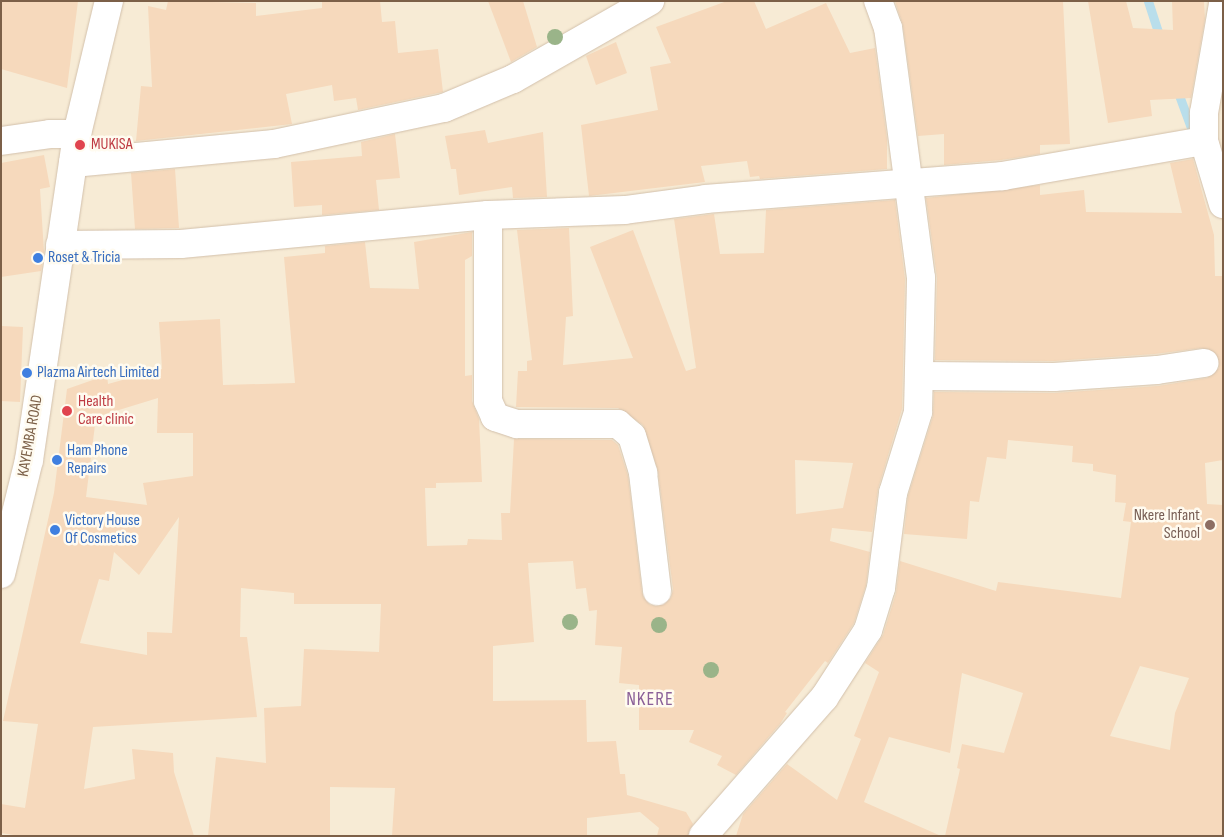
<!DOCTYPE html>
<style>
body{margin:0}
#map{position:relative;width:1224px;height:837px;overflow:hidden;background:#fef8e7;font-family:"Sofia Sans Condensed",sans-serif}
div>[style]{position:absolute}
.residential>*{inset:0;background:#f7ebd5}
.stream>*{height:9px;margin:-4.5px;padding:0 4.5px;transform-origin:4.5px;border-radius:4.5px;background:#b9deeb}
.building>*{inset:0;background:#f6d9bc}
.roads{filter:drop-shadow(0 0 1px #d2c0ab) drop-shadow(0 0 1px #d2c0ab)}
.minor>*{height:28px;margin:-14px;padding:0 14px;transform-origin:14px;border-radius:14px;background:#fff}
.trees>*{width:16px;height:16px;margin:-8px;border-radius:50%;background:#9ab489}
.dots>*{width:14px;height:14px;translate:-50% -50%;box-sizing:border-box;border:2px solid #fffbf0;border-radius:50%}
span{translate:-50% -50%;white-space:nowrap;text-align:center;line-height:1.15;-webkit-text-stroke:5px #fffbf0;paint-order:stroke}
.health-label{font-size:16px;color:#be3a42}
.left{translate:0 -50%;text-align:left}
.shop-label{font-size:16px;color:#366cbe}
.street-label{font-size:16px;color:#7c6048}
.education-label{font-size:16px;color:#785e54}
.right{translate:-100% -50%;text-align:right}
.quarter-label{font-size:19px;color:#8b6098;letter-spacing:1px}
.frame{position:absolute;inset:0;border:2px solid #7c6048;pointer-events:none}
</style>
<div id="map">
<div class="residential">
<div style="clip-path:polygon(1px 1px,1223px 1px,1223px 836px,1px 836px)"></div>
</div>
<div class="stream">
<div style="left:1148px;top:1px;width:40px;rotate:72deg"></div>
<div style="left:1176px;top:87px;width:52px;rotate:69.8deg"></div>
</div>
<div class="building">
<div style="clip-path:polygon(1px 1px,78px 1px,67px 88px,1px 69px)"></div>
<div style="clip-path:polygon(168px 1px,256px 3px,256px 16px,322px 8px,322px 1px,380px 1px,382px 22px,395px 21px,398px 53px,438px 49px,443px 92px,358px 110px,356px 98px,334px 101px,332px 85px,286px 94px,292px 124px,136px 141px,141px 86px,152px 87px,148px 6px,166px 10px)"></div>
<div style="clip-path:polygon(488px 1px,523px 1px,537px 47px,511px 62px)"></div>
<div style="clip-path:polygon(727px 1px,754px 1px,766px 29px,826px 3px,850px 53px,875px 48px,887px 139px,887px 169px,760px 179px,759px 176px,750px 177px,747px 161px,701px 166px,705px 182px,589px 196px,581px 125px,658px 110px,650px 67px,671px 63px,656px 27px)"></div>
<div style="clip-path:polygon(895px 1px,1063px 1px,1070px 144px,1040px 145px,1040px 154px,1001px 160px,944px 165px,944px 134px,918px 136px,903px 26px)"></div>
<div style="clip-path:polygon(1088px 1px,1126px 1px,1133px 28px,1173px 30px,1172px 1px,1204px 1px,1205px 19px,1191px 98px,1150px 100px,1152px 116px,1108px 123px)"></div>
<div style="clip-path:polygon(616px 42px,627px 73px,596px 85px,586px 56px)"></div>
<div style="clip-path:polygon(485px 130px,488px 143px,543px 132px,547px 197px,513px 198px,512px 187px,459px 195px,456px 169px,451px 169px,445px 136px)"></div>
<div style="clip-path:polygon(395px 134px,400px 178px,376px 180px,379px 210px,322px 215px,322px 205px,294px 207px,291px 162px,362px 156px,361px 142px)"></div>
<div style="clip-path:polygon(44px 155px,50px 187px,40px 189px,44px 252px,41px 271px,1px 277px,1px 163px)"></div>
<div style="clip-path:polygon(evenodd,1193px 159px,1214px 235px,1215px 276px,1223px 276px,1223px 460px,1205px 463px,1207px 504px,1223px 505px,1223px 836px,945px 836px,960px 769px,957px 768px,962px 744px,1004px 753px,1023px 693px,962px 673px,950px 753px,889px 737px,864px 802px,941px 836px,736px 836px,743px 814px,787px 764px,837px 800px,861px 739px,854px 736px,879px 672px,865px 663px,883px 635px,896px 593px,900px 561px,996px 591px,998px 582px,1121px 598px,1131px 522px,1123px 521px,1126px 503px,1115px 502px,1116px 475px,1093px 471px,1093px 464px,1072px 462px,1073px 446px,1008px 440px,1006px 459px,987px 457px,979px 502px,970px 501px,967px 539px,904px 534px,908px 496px,933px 416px,934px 392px,1054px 393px,1158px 386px,1207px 378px,1219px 368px,1216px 354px,1202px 348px,1155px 354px,1054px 361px,935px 360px,937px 278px,926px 198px,1040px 185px,1040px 195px,1084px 190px,1086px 212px,1182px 213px,1170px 163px,1193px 159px,1140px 666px,1189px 678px,1175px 713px,1170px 750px,1110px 736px,1140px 666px)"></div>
<div style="clip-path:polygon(175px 169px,179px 228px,135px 229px,131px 173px)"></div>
<div style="clip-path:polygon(evenodd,895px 200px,905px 279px,902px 409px,878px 489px,872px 532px,832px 528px,830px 541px,870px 552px,866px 585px,854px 623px,828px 663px,825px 661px,785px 712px,787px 713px,780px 724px,736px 775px,717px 765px,722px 756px,689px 742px,694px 730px,639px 730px,639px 685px,619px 683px,622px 647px,595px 645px,597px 610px,589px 611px,586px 588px,576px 589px,573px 561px,528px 563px,534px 642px,493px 646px,493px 701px,586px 700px,587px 742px,616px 741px,620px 774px,625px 774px,627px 795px,686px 812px,693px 824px,688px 836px,657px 836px,659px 828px,640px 812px,587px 818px,587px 836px,392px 836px,395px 788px,330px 787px,330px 836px,208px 836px,216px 757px,266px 763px,264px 708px,301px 706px,304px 649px,379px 652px,381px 604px,294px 604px,294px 593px,241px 588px,240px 637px,247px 637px,257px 717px,93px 727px,84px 789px,135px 779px,132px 749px,173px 753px,174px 772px,194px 836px,20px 836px,1px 833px,1px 804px,25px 808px,38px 724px,3px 721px,54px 493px,67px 389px,107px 375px,108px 384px,162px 369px,159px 322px,220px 319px,223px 385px,295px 383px,284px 257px,325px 253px,325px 246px,365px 242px,370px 288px,419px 289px,414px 242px,472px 232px,472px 256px,465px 260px,465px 376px,472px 375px,472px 401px,479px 419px,482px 482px,436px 483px,436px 488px,425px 488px,427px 546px,467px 545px,468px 539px,502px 540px,501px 513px,510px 513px,514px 439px,612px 440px,618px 445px,628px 476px,642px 593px,650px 605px,659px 606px,671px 598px,673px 589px,658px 471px,643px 425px,618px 408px,516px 407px,518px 371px,527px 371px,527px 361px,532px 360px,517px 230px,569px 228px,573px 316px,566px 317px,563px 365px,633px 358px,590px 247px,633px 230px,686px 371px,696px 368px,674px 219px,714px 214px,720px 254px,764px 253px,766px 210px,895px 200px,158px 398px,157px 433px,193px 433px,193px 476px,143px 483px,147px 505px,86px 497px,96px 417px,158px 398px,895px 200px,795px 460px,853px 463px,843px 508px,796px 514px,795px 460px,895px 200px,179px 517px,172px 633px,147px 632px,147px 655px,80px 643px,99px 579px,109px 581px,114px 552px,139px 575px,179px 517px)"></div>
<div style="clip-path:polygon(1px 326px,23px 327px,20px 402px,1px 401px)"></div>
</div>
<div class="roads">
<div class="minor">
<div style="left:1223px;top:4px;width:111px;rotate:99.9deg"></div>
<div style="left:1204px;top:113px;width:28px;rotate:90deg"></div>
<div style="left:1204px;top:141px;width:66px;rotate:73.2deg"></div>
<div style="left:1px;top:141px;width:49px;rotate:-8.1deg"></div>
<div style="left:50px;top:134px;width:27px"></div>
<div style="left:73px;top:163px;width:202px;rotate:-5.4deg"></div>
<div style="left:274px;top:144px;width:174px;rotate:-12deg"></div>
<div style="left:444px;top:108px;width:75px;rotate:-22.8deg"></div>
<div style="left:513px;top:79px;width:158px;rotate:-29.7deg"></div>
<div style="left:488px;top:215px;width:186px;rotate:90deg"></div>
<div style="left:488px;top:401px;width:17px;rotate:66deg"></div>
<div style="left:495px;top:417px;width:23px;rotate:18deg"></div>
<div style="left:517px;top:424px;width:101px"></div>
<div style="left:618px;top:424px;width:18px;rotate:41deg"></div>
<div style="left:632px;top:436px;width:39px;rotate:73deg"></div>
<div style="left:643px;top:473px;width:119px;rotate:83.2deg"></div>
<div style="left:60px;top:245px;width:121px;rotate:-0.5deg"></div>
<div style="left:181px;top:244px;width:308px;rotate:-5.4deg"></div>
<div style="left:488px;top:215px;width:137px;rotate:-2.1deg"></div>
<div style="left:625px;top:210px;width:82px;rotate:-7.7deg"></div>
<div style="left:706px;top:199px;width:298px;rotate:-4.4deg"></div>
<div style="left:1003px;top:176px;width:204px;rotate:-9.9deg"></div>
<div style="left:921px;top:376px;width:133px;rotate:0.4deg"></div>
<div style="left:1054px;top:377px;width:103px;rotate:-3.9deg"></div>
<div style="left:1157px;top:370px;width:48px;rotate:-8.5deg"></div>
<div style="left:1px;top:574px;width:117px;rotate:-76.2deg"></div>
<div style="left:29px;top:460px;width:330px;rotate:-81.6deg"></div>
<div style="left:77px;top:134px;width:137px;rotate:-76.5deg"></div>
<div style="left:703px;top:836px;width:184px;rotate:-48.8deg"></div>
<div style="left:824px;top:698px;width:81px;rotate:-57.1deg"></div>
<div style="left:868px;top:630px;width:44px;rotate:-72.8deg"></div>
<div style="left:881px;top:588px;width:96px;rotate:-82.8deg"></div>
<div style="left:893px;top:493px;width:85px;rotate:-72.8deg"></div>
<div style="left:918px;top:412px;width:134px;rotate:-88.7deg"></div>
<div style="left:921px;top:278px;width:252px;rotate:-97.5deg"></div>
<div style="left:888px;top:28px;width:29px;rotate:-110deg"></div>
</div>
</div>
<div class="trees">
<div style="left:555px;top:37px"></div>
<div style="left:570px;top:622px"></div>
<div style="left:659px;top:625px"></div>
<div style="left:711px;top:670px"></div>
</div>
<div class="dots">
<div style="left:80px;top:145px;background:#e0444e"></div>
<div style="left:38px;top:258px;background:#3f7fe0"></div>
<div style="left:27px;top:373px;background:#3f7fe0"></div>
<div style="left:67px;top:411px;background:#e0444e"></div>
<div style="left:57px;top:460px;background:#3f7fe0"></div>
<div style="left:1210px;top:525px;background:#8d6e63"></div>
<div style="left:55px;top:530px;background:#3f7fe0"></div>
</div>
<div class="health-label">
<span class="left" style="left:91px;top:145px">MUKISA</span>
<span class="left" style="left:78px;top:411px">Health<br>Care clinic</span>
</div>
<div class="shop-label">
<span class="left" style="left:48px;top:258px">Roset &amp; Tricia</span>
<span class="left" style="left:37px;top:373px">Plazma Airtech Limited</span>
<span class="left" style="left:67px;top:460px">Ham Phone<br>Repairs</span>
<span class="left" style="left:65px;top:530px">Victory House<br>Of Cosmetics</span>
</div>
<div class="street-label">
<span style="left:31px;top:436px;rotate:-80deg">KAYEMBA ROAD</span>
</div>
<div class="education-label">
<span class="right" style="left:1200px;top:525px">Nkere Infant<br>School</span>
</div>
<div class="quarter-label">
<span style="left:650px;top:700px">NKERE</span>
</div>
<div class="frame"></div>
</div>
